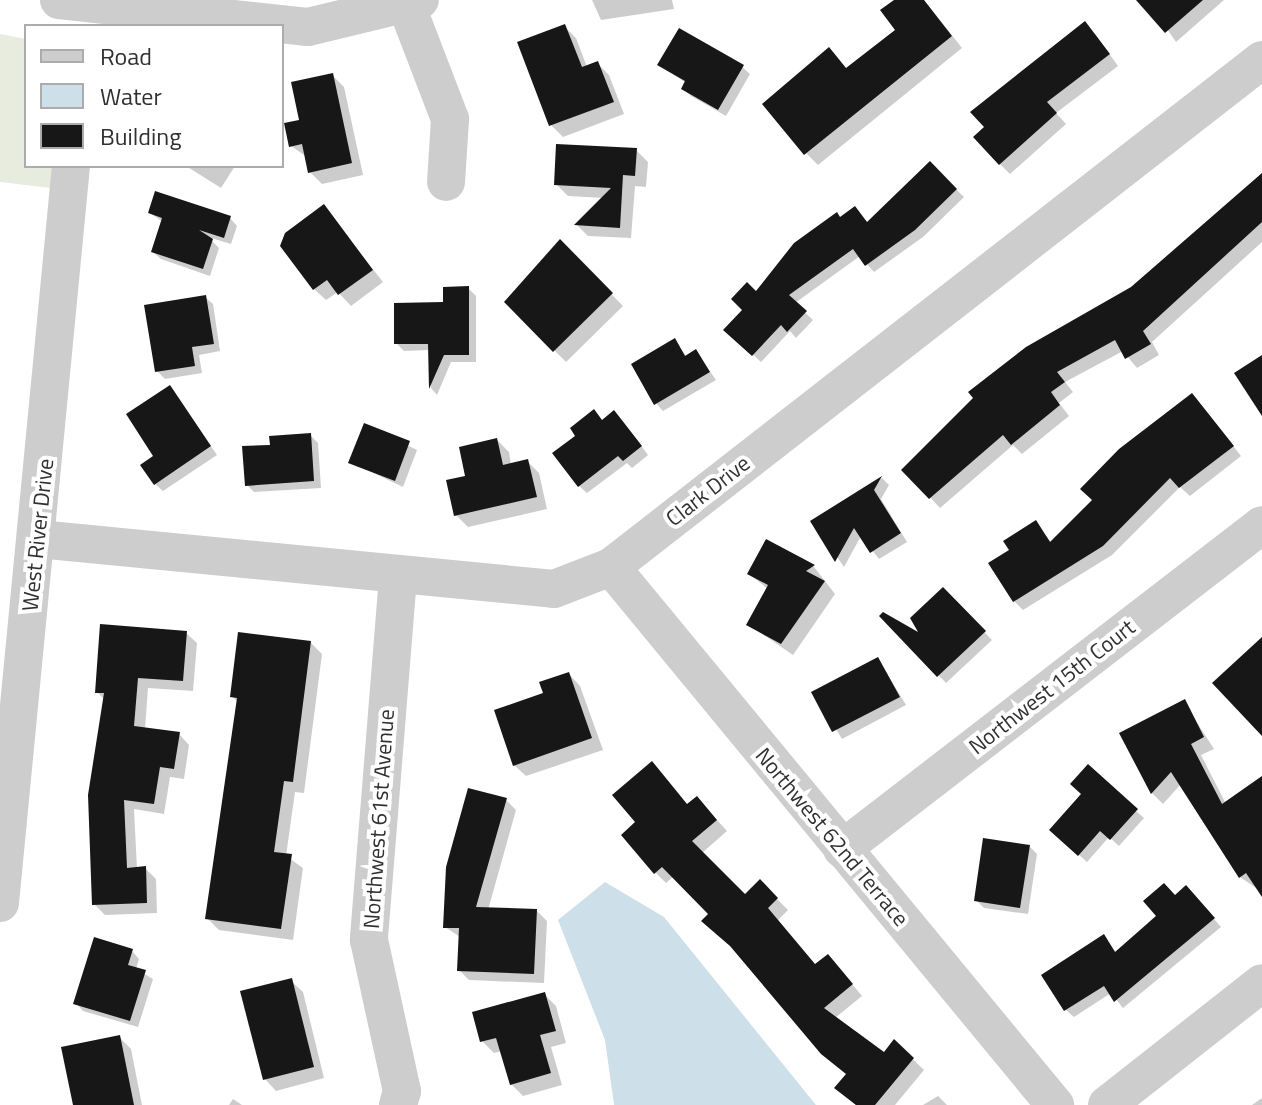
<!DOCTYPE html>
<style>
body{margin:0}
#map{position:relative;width:1262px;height:1105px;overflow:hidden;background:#fff;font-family:"Titillium Web",sans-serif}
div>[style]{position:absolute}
.green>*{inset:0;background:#e7ecdf}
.water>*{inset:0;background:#cde0ea}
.shadow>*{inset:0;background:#0003}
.building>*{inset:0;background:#171717}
.minor>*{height:38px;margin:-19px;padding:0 19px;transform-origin:19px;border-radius:19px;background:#cdcdcd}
span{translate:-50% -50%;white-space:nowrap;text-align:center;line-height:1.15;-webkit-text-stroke:8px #fff;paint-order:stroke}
.street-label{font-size:22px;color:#303030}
.legend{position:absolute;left:24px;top:24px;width:260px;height:144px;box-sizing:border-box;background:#fff;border:2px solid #acacac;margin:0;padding:10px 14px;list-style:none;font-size:24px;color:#303030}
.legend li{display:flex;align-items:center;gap:16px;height:40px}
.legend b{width:40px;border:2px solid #acacac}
</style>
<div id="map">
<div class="green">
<div style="clip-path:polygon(0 34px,26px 39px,26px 166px,53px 166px,51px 188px,0 182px)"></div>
</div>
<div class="water">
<div style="clip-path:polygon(605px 882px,664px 917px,816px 1105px,614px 1105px,605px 1040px,558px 920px)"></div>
</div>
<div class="shadow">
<div style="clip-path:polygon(592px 0,672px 0,674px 9px,601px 20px)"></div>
<div style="clip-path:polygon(897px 0,924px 0,962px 48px,818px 165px,806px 153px,847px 70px,898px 30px)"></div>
<div style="clip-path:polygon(1147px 0,1224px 0,1176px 42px)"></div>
<div style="clip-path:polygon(564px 26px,576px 38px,587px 67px,597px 63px,609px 75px,624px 114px,563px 137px,551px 125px)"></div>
<div style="clip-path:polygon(1095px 34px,1118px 66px,1056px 113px,1066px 124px,1010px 174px,1000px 164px)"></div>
<div style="clip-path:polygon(660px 65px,742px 67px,750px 74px,726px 116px,691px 96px,683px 88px,686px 83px)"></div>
<div style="clip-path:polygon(332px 75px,344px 87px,363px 175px,322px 184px,310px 172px,307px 157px,291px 146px)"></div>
<div style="clip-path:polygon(636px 150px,648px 162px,646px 187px,635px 186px,631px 238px,588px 236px,577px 225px,604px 198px,568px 196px,556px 184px)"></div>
<div style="clip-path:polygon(930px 164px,964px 197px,923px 237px,874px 272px,860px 256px,795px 303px,813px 320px,796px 338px,790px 331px,761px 362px,726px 330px,756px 294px,841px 219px,855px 209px,868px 223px)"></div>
<div style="clip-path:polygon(186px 166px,235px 166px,221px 188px)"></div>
<div style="clip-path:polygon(1262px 176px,1262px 242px,1152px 342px,1159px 355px,1137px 368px,1123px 351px,1065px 382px,1073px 392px,1059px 403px,1069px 416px,1022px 454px,1013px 445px,940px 508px,904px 470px,1132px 289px)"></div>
<div style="clip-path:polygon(324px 207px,383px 282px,351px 306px,338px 292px,326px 300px,314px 289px)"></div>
<div style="clip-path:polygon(150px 213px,230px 218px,237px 226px,231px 244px,208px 237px,219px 248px,210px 276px,161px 259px,153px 252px,163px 222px)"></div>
<div style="clip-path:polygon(560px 242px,623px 306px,566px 362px,506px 302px)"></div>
<div style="clip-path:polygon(468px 288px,476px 296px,476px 362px,451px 362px,437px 395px,431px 388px,430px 350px,404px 351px,396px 343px)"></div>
<div style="clip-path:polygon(205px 297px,213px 304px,220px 351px,199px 355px,202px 373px,165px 379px,157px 371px)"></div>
<div style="clip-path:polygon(675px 341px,687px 357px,696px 351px,716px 380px,663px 411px,656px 403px)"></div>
<div style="clip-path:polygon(170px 387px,217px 455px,163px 491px,155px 484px,156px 457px)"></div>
<div style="clip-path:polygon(1201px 405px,1241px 456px,1190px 496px,1180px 487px,1112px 555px,1023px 610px,1014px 601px,1012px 550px,1035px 523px,1052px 543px)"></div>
<div style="clip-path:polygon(622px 420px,648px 455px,632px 468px,627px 463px,587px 493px,579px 486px,578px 436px,603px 421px)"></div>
<div style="clip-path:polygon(365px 425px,417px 450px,403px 487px,350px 462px)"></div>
<div style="clip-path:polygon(310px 435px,318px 443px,321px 488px,254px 492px,247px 485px,272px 446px)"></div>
<div style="clip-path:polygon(497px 440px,509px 452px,511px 465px,528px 462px,539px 473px,547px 509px,468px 527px,456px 515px,467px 478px)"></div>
<div style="clip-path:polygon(882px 478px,889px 485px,881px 499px,907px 542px,879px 559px,861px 536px,844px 567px,813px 522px)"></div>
<div style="clip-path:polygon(767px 542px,814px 567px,835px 594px,793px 655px,749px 625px,768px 589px,749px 574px)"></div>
<div style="clip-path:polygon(943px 590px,992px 640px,946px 683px,882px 616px,924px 637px)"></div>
<div style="clip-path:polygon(186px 633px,197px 643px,193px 691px,148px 688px,145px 729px,179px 734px,189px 745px,184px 779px,170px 777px,164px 814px,134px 809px,137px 869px,145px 868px,156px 879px,157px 913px,105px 915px,94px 904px,105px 700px,97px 692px)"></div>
<div style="clip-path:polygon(310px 642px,322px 654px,304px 793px,295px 792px,286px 856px,303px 868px,293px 940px,219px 930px,207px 918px,239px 703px,232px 696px)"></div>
<div style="clip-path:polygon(878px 659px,906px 705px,842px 739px,814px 693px)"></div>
<div style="clip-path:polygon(569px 674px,580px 686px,603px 750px,526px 776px,514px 765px)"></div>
<div style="clip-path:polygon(1184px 702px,1214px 749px,1201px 755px,1226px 804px,1262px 791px,1262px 892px,1240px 877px,1181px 784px,1163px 804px,1152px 793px,1121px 734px)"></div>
<div style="clip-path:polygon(506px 800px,516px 810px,488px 910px,537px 911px,547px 921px,544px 983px,469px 980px,459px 970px,460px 937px,445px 927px)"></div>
<div style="clip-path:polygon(688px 805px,707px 809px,727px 831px,702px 853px,745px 897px,760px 882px,788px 910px,778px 920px,816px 966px,838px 967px,862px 996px,835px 1018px,885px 1054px,895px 1042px,924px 1070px,895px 1105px,856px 1105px,848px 1098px,848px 1075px,822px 1053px,711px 914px,674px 876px,666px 883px,655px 872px)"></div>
<div style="clip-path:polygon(1136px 811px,1144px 818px,1119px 846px,1109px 837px,1087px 862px,1059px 837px)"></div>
<div style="clip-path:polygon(1030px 847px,1037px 854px,1028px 914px,984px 908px,976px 900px)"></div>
<div style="clip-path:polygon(1193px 895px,1221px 927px,1123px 1008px,1111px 993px,1074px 1017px,1066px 1010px,1044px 975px,1104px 937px,1117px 953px,1175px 897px)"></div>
<div style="clip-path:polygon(132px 951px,139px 959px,136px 969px,153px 979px,138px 1027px,83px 1011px,76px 1003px)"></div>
<div style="clip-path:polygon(291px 981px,303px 992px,324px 1078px,276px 1091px,265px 1079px)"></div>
<div style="clip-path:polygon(544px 994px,556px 1006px,566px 1043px,551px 1047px,562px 1085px,523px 1096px,511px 1084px,502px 1051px,494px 1053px,482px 1041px)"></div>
<div style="clip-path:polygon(119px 1037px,131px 1049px,142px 1105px,75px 1105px)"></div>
<div style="clip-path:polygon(938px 1096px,947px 1105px,923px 1105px)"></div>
<div style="clip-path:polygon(1262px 1098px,1262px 1105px,1252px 1105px)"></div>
<div style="clip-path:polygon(233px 1099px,242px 1105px,229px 1105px)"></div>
</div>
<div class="building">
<div style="clip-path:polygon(894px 0,924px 0,952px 36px,804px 155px,762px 104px,829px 47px,846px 68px,895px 30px,880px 10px)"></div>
<div style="clip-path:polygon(1136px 0,1203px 0,1165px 33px)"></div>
<div style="clip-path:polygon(1085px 21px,1110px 54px,1047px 102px,1057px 113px,999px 165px,973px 137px,984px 127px,970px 112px)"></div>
<div style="clip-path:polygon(565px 24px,582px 67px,598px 61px,614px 102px,549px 126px,517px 42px)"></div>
<div style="clip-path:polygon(679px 28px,744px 65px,718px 110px,681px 89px,685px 81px,657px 65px)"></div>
<div style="clip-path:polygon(333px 73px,352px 163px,308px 173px,302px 144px,289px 147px,284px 123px,299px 120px,291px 82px)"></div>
<div style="clip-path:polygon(556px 144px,637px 148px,635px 176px,623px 175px,620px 228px,574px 225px,611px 188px,554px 185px)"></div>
<div style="clip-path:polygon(930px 161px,957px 189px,915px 230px,865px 266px,853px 249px,789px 295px,807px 311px,787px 332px,781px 325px,752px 356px,723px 330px,742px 310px,731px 299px,747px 282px,756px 291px,794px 243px,837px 212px,840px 217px,855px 206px,867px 222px)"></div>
<div style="clip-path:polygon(1262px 173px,1262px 222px,1143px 331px,1151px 344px,1125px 359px,1115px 340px,1057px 372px,1065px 382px,1051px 392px,1060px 405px,1011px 445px,1003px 435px,929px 499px,901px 470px,973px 398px,968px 392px,1026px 347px,1131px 287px)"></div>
<div style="clip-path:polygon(155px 191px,231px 216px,224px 238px,199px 230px,213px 239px,203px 269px,151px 252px,162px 218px,148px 213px)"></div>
<div style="clip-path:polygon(324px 204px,373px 270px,338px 295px,327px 280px,313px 290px,280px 246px,285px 233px)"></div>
<div style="clip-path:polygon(560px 239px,613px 293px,553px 352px,504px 302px)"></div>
<div style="clip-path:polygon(469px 286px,469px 355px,444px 355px,429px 389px,428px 344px,394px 344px,394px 303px,443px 302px,443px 287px)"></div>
<div style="clip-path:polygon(206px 295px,214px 344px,192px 347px,195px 366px,155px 372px,144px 305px)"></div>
<div style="clip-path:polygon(675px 338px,685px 356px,696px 349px,710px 372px,654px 405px,631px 364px)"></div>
<div style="clip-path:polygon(1262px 355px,1262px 416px,1234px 373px)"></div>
<div style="clip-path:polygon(170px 385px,211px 446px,154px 485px,140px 465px,153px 456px,126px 414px)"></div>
<div style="clip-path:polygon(1192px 393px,1234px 446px,1179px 488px,1170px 478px,1103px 546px,1013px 602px,988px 563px,1009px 550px,1003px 541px,1036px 520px,1050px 542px,1092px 500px,1080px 489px,1119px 449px)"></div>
<div style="clip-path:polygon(594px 409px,602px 420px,614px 410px,642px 446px,623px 461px,618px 456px,578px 487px,552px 453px,575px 436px,570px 428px)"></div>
<div style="clip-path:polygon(364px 423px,410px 441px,395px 481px,348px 463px)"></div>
<div style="clip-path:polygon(311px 433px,314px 481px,245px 486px,242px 446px,270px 445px,269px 436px)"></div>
<div style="clip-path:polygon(497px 438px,503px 465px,528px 459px,537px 497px,454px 516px,446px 480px,465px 476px,459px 447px)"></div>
<div style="clip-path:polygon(882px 476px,874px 490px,901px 533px,870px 553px,854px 528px,835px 562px,810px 521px)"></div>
<div style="clip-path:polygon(766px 539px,815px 565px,806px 571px,825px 581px,781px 644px,746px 625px,768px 585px,747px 574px)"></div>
<div style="clip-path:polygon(943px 587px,986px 631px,937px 677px,879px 616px,883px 612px,918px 632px,910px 618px)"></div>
<div style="clip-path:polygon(100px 624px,187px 631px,183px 681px,138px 678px,134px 726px,180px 732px,174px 769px,160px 767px,154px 804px,124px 800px,127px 868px,146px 866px,147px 903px,92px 905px,88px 795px,104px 693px,95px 693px)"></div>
<div style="clip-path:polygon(238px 632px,311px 641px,293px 782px,284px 781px,274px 852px,292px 854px,281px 929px,205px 919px,237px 698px,230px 697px)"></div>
<div style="clip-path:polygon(1262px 637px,1262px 736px,1212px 683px)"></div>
<div style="clip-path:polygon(878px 657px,900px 697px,832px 732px,811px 692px)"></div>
<div style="clip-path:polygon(569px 672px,592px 738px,513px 766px,494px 710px,543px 693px,539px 682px)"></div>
<div style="clip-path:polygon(1185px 699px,1204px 737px,1191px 744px,1222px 804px,1262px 776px,1262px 897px,1246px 873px,1239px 878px,1171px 772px,1151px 794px,1119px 733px)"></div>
<div style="clip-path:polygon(652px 761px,687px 804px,697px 796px,717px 820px,692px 841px,745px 894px,760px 879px,778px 898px,768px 908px,815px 964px,828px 954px,853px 984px,824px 1008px,884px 1052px,894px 1039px,914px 1058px,875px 1105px,856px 1105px,834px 1088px,846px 1074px,821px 1054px,730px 946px,701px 921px,708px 914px,662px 867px,654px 874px,621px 835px,635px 822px,612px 795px)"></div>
<div style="clip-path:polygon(1088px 764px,1138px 809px,1110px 840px,1100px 831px,1078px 856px,1049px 830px,1081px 794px,1070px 784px)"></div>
<div style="clip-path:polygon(468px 788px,507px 798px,476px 907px,537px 909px,534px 974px,457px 971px,459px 928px,443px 928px,446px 867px)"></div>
<div style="clip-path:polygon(983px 838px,1030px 845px,1020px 908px,974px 901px)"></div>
<div style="clip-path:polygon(1164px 883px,1175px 895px,1186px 885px,1215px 918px,1114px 1002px,1104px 986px,1064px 1011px,1041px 975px,1104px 934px,1115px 952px,1156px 916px,1143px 901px)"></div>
<div style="clip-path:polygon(94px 937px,133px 949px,128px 965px,146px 970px,130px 1021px,73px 1004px)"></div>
<div style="clip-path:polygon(292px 978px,314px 1067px,263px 1080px,240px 991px)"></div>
<div style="clip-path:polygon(545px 992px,556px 1031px,540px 1035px,551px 1073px,510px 1085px,496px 1038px,480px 1042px,472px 1012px)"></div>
<div style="clip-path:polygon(120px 1035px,134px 1105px,73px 1105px,61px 1047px)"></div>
</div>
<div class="minor">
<div style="left:59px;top:0;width:250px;rotate:6.2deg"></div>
<div style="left:308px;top:27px;width:115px;rotate:-13.6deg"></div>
<div style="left:407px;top:7px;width:120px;rotate:69deg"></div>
<div style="left:450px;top:119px;width:63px;rotate:93.6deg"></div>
<div style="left:38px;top:539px;width:518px;rotate:5.53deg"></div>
<div style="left:554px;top:589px;width:61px;rotate:-21.1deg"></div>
<div style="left:611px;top:567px;width:825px;rotate:-37.91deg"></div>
<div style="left:611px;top:567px;width:698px;rotate:50.47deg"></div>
<div style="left:398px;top:577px;width:364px;rotate:94.6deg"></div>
<div style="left:369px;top:940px;width:155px;rotate:77.7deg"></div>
<div style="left:402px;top:1091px;width:15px;rotate:106deg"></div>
<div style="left:842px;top:849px;width:530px;rotate:-37.65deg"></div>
<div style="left:0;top:903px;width:740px;rotate:-84.5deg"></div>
<div style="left:1107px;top:1105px;width:197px;rotate:-38.2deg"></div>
</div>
<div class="street-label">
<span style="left:708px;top:491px;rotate:-38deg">Clark Drive</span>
<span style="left:38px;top:535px;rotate:-84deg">West River Drive</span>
<span style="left:1052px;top:687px;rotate:-38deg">Northwest 15th Court</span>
<span style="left:379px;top:819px;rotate:-86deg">Northwest 61st Avenue</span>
<span style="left:832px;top:837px;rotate:50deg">Northwest 62nd Terrace</span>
</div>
<ul class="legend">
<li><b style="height:10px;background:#cdcdcd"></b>Road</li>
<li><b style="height:22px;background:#cde0ea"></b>Water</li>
<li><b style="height:22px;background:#171717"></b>Building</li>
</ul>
</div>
